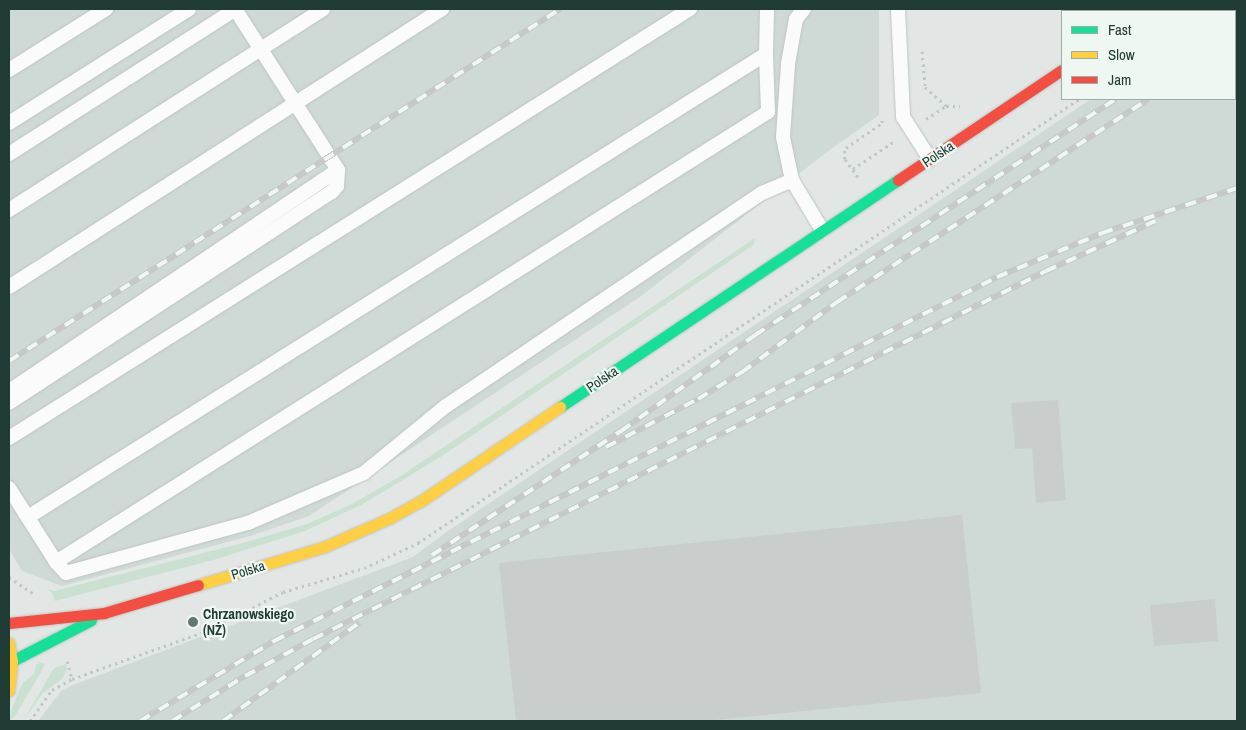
<!DOCTYPE html>
<meta charset="utf-8">
<style>
body{margin:0}
#map{position:relative;width:1246px;height:730px;overflow:hidden;background:#e2e7e5;font-family:"Archivo Narrow",sans-serif}
div>[style]{position:absolute}
.built>*{inset:0;background:#cfd9d5}
.green>*{inset:0;background:#cae1d1}
.building>*{inset:0;background:#c9cecc}
.path>*{height:3px;margin-top:-1.5px;transform-origin:0;background:repeating-linear-gradient(90deg,#bfc8c6 0 2.5px,transparent 0 6.5px)}
.roads{filter:drop-shadow(0 0 1px #bfc4c2) drop-shadow(0 0 1px #bfc4c2)}
.lane>*{height:14px;margin:-7px;padding:0 7px;transform-origin:7px;border-radius:7px;background:#fbfbfb}
.fast>*{height:11px;margin:-5.5px;padding:0 5.5px;transform-origin:5.5px;border-radius:5.5px;background:#16e098}
.slow>*{height:11px;margin:-5.5px;padding:0 5.5px;transform-origin:5.5px;border-radius:5.5px;background:#ffcf43}
.jam>*{height:11px;margin:-5.5px;padding:0 5.5px;transform-origin:5.5px;border-radius:5.5px;background:#f24e42}
.rail>*{height:5.5px;margin-top:-2.75px;transform-origin:0;background:repeating-linear-gradient(90deg,#eff7f3 0 11px,#c6c9c8 0 22px);box-sizing:border-box;border-block:1px solid #c6c9c8}
.dots>*{width:14px;height:14px;translate:-50% -50%;box-sizing:border-box;border:2px solid #eff7f3;border-radius:50%}
span{translate:-50% -50%;white-space:nowrap;text-align:center;line-height:1.15;-webkit-text-stroke:4.5px #eff7f3;paint-order:stroke}
.street-label{font-size:14px;color:#203b33}
.poi-label{font-size:14px;color:#203b33;font-weight:700}
.left{translate:0 -50%;text-align:left}
.frame{position:absolute;inset:0;border:10px solid #203b33;pointer-events:none}
.legend{position:absolute;left:1061px;top:10px;width:175px;height:90px;box-sizing:border-box;background:#eff7f3;border:1px solid #9caca6;margin:0;padding:6px 9px;list-style:none;font-size:15px;color:#203b33}
.legend li{display:flex;align-items:center;gap:10px;height:25px}
.legend b{width:25px;border:1px solid #9caca6}
</style>
<div id="map">
<div class="built">
<div style="clip-path:polygon(9px 9px,879px 9px,879px 115px,827px 152px,640px 297px,309px 516px,250px 536px,62px 586px,22px 571px,9px 549px)"></div>
<div style="clip-path:polygon(1225px 9px,1237px 9px,1237px 721px,38px 721px,62px 690px,73px 685px,413px 557px,448px 531px,1091px 99px,1235px 99px,1235px 11px,1221px 11px)"></div>
</div>
<div class="green">
<div style="clip-path:polygon(755px 238px,754px 244px,749px 248px,442px 456px,363px 504px,305px 531px,217px 559px,55px 601px,52px 593px,46px 589px,54px 591px,243px 543px,307px 524px,352px 504px,399px 477px)"></div>
<div style="clip-path:polygon(40px 662px,45px 664px,40px 674px,15px 716px,9px 721px,9px 716px,22px 684px,34px 674px,36px 665px)"></div>
<div style="clip-path:polygon(66px 664px,67px 670px,62px 679px,43px 693px,23px 721px,54px 668px)"></div>
</div>
<div class="building">
<div style="clip-path:polygon(1058px 400px,1066px 500px,1036px 503px,1032px 448px,1015px 449px,1011px 403px)"></div>
<div style="clip-path:polygon(962px 515px,981px 693px,705px 721px,516px 721px,499px 563px)"></div>
<div style="clip-path:polygon(1215px 599px,1218px 641px,1154px 646px,1150px 605px)"></div>
</div>
<div class="path">
<div style="left:1214px;top:11px;width:4px;rotate:-27deg"></div>
<div style="left:922px;top:51px;width:36px;rotate:85deg"></div>
<div style="left:925px;top:87px;width:28px;rotate:42deg"></div>
<div style="left:926px;top:119px;width:24px;rotate:-33deg"></div>
<div style="left:946px;top:106px;width:14px"></div>
<div style="left:853px;top:169px;width:52px;rotate:-34deg"></div>
<div style="left:858px;top:177px;width:22px;rotate:-126deg"></div>
<div style="left:845px;top:159px;width:6px;rotate:-99deg"></div>
<div style="left:844px;top:153px;width:5px;rotate:-68deg"></div>
<div style="left:846px;top:148px;width:44px;rotate:-34.8deg"></div>
<div style="left:882px;top:123px;width:4px;rotate:-90deg"></div>
<div style="left:9px;top:577px;width:29px;rotate:34deg"></div>
<div style="left:67px;top:661px;width:19px;rotate:74deg"></div>
<div style="left:30px;top:721px;width:38px;rotate:-55deg"></div>
<div style="left:52px;top:690px;width:23px;rotate:-29deg"></div>
<div style="left:72px;top:679px;width:142px;rotate:-19.7deg"></div>
<div style="left:206px;top:631px;width:86px;rotate:-26.9deg"></div>
<div style="left:283px;top:592px;width:84px;rotate:-16.5deg"></div>
<div style="left:364px;top:568px;width:60px;rotate:-24.8deg"></div>
<div style="left:418px;top:543px;width:796px;rotate:-33.89deg"></div>
</div>
<div class="roads">
<div class="lane">
<div style="left:804px;top:9px;width:13px;rotate:129deg"></div>
<div style="left:796px;top:19px;width:46px;rotate:100.1deg"></div>
<div style="left:788px;top:64px;width:73px;rotate:93.9deg"></div>
<div style="left:783px;top:137px;width:44px;rotate:78.2deg"></div>
<div style="left:792px;top:180px;width:58px;rotate:59deg"></div>
<div style="left:898px;top:9px;width:108px;rotate:87.3deg"></div>
<div style="left:903px;top:117px;width:50px;rotate:57.3deg"></div>
<div style="left:1132px;top:11px;width:4px;rotate:-27deg"></div>
<div style="left:1171px;top:11px;width:4px;rotate:-34deg"></div>
<div style="left:9px;top:70px;width:115px;rotate:-32.2deg"></div>
<div style="left:9px;top:123px;width:213px;rotate:-32.3deg"></div>
<div style="left:9px;top:154px;width:269px;rotate:-32.6deg"></div>
<div style="left:9px;top:210px;width:373px;rotate:-32.6deg"></div>
<div style="left:9px;top:287px;width:515px;rotate:-32.7deg"></div>
<div style="left:9px;top:391px;width:396px;rotate:-33.9deg"></div>
<div style="left:9px;top:403px;width:386px;rotate:-33.2deg"></div>
<div style="left:332px;top:192px;width:8px;rotate:-50deg"></div>
<div style="left:337px;top:186px;width:16px;rotate:-86deg"></div>
<div style="left:338px;top:170px;width:191px;rotate:-122.6deg"></div>
<div style="left:9px;top:438px;width:805px;rotate:-32.21deg"></div>
<div style="left:9px;top:488px;width:88px;rotate:57.6deg"></div>
<div style="left:56px;top:562px;width:15px;rotate:48deg"></div>
<div style="left:66px;top:573px;width:189px;rotate:-15.4deg"></div>
<div style="left:248px;top:523px;width:126px;rotate:-23.3deg"></div>
<div style="left:364px;top:473px;width:106px;rotate:-39.3deg"></div>
<div style="left:446px;top:406px;width:381px;rotate:-34deg"></div>
<div style="left:762px;top:193px;width:33px;rotate:-23deg"></div>
<div style="left:28px;top:517px;width:871px;rotate:-32.1deg"></div>
<div style="left:766px;top:54px;width:45px;rotate:-88.7deg"></div>
<div style="left:56px;top:562px;width:842px;rotate:-32.29deg"></div>
<div style="left:768px;top:112px;width:58px;rotate:-92deg"></div>
</div>
<div class="fast">
<div style="left:560px;top:407px;width:407px;rotate:-33.9deg"></div>
<div style="left:12px;top:661px;width:89px;rotate:-27.4deg"></div>
</div>
<div class="slow">
<div style="left:1103px;top:9px;width:2px;rotate:90deg"></div>
<div style="left:198px;top:585px;width:132px;rotate:-16.8deg"></div>
<div style="left:324px;top:547px;width:72px;rotate:-23.7deg"></div>
<div style="left:390px;top:518px;width:35px;rotate:-29deg"></div>
<div style="left:421px;top:501px;width:168px;rotate:-34.1deg"></div>
<div style="left:9px;top:643px;width:18px;rotate:81deg"></div>
<div style="left:12px;top:661px;width:30px;rotate:96deg"></div>
</div>
<div class="jam">
<div style="left:898px;top:180px;width:197px;rotate:-33.9deg"></div>
<div style="left:9px;top:623px;width:96px;rotate:-6deg"></div>
<div style="left:104px;top:613px;width:98px;rotate:-16.6deg"></div>
</div>
</div>
<div class="rail">
<div style="left:1235px;top:26px;width:3px;rotate:-45deg"></div>
<div style="left:1235px;top:45px;width:3px;rotate:-45deg"></div>
<div style="left:9px;top:361px;width:654px;rotate:-32.57deg"></div>
<div style="left:606px;top:447px;width:104px;rotate:-27.6deg"></div>
<div style="left:698px;top:399px;width:52px;rotate:-31.5deg"></div>
<div style="left:742px;top:372px;width:118px;rotate:-36.4deg"></div>
<div style="left:837px;top:302px;width:371px;rotate:-33.1deg"></div>
<div style="left:432px;top:555px;width:226px;rotate:-33.3deg"></div>
<div style="left:621px;top:431px;width:165px;rotate:-35.6deg"></div>
<div style="left:755px;top:335px;width:431px;rotate:-33.2deg"></div>
<div style="left:140px;top:721px;width:156px;rotate:-30.8deg"></div>
<div style="left:274px;top:641px;width:809px;rotate:-26.72deg"></div>
<div style="left:997px;top:277px;width:114px;rotate:-22.7deg"></div>
<div style="left:1102px;top:233px;width:142px;rotate:-18.4deg"></div>
<div style="left:172px;top:721px;width:86px;rotate:-31.7deg"></div>
<div style="left:245px;top:676px;width:77px;rotate:-28.6deg"></div>
<div style="left:313px;top:639px;width:820px;rotate:-26.66deg"></div>
<div style="left:1046px;top:271px;width:120px;rotate:-24.6deg"></div>
<div style="left:223px;top:721px;width:168px;rotate:-35.8deg"></div>
</div>
<div class="dots">
<div style="left:193px;top:622px;background:#647771"></div>
</div>
<div class="street-label">
<span style="left:938px;top:154px;rotate:-34deg">Polska</span>
<span style="left:602px;top:379px;rotate:-34deg">Polska</span>
<span style="left:248px;top:570px;rotate:-17deg">Polska</span>
</div>
<div class="poi-label">
<span class="left" style="left:203px;top:622px">Chrzanowskiego<br>(NŻ)</span>
</div>
<div class="frame"></div>
<ul class="legend">
<li><b style="height:6px;background:#16e098"></b>Fast</li>
<li><b style="height:6px;background:#ffcf43"></b>Slow</li>
<li><b style="height:6px;background:#f24e42"></b>Jam</li>
</ul>
</div>
